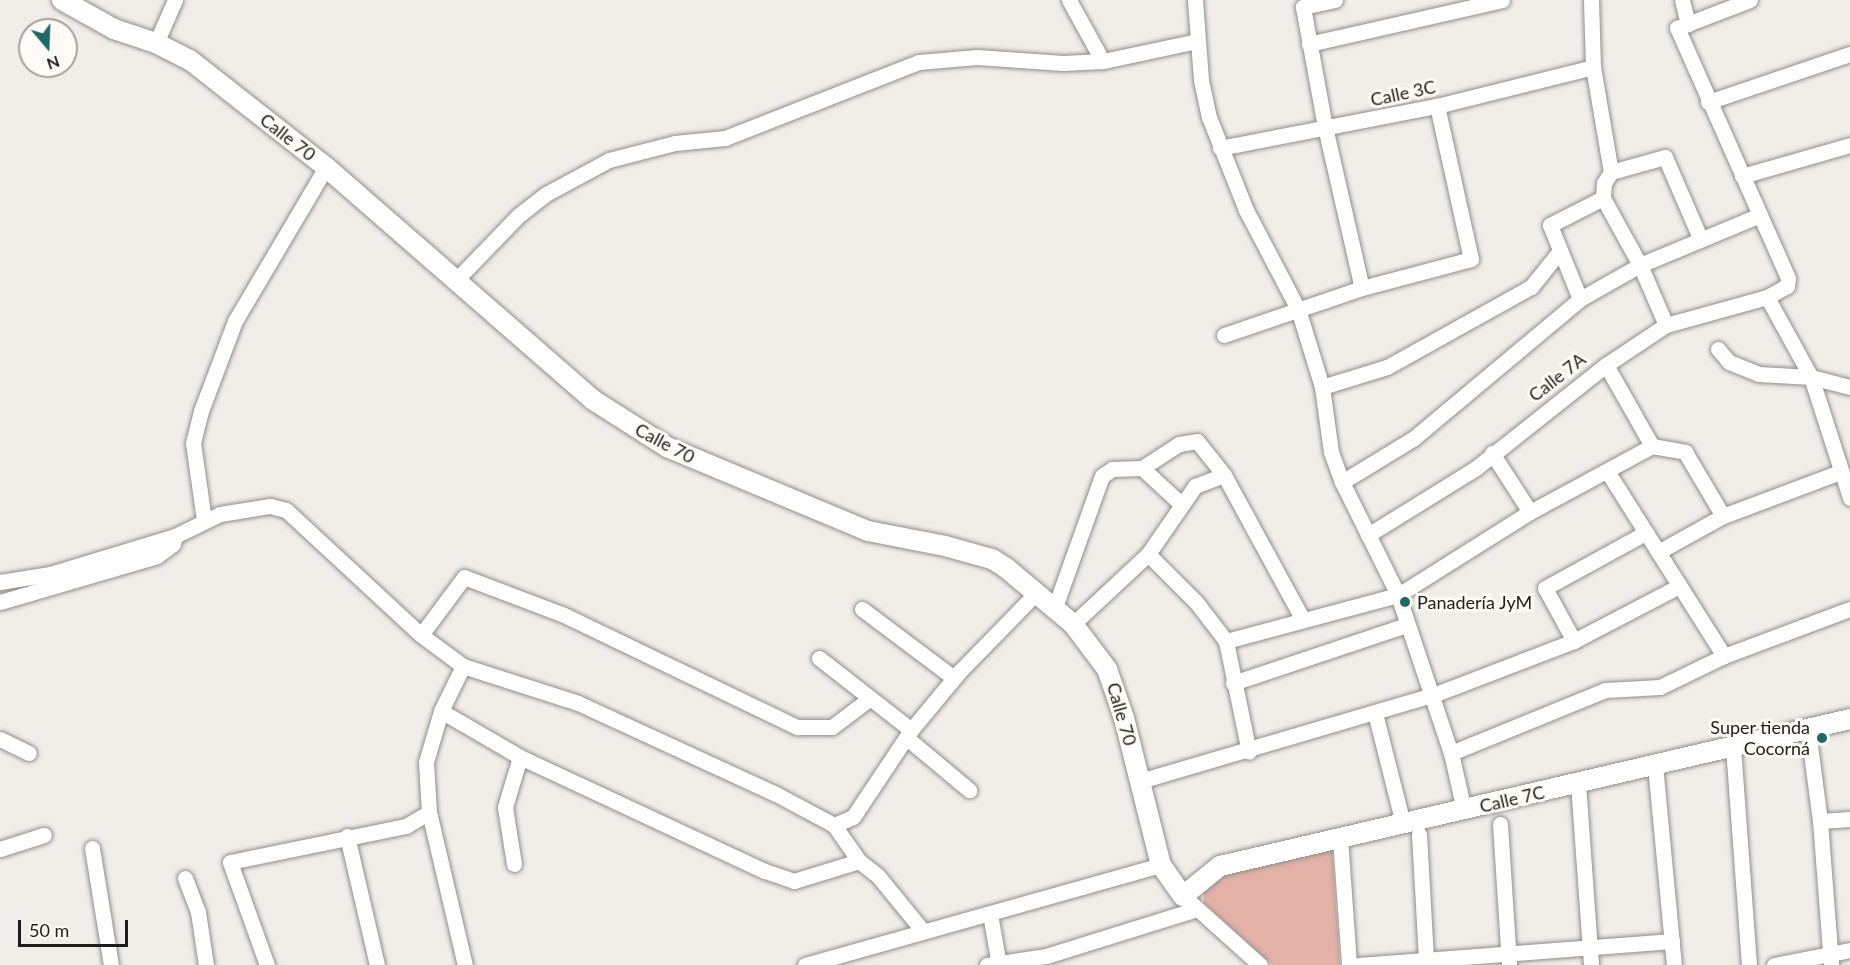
<!DOCTYPE html>
<meta charset="utf-8">
<style>
body{margin:0}
#map{position:relative;width:1850px;height:965px;overflow:hidden;background:#f1ede9;font-family:Lato,sans-serif}
div>[style]{position:absolute}
.green>*{inset:0;background:#e3b1a8}
.roads{filter:drop-shadow(0 0 2px #918e8a) drop-shadow(0 0 2px #918e8a)}
.minor>*{height:15px;margin:-7.5px;padding:0 7.5px;transform-origin:7.5px;border-radius:7.5px;background:#fff}
.tertiary>*{height:20px;margin:-10px;padding:0 10px;transform-origin:10px;border-radius:10px;background:#fff}
.dots>*{width:16px;height:16px;translate:-50% -50%;box-sizing:border-box;border:3px solid #fefbf6;border-radius:50%}
span{translate:-50% -50%;white-space:nowrap;text-align:center;line-height:1.15;-webkit-text-stroke:6px #fefbf6;paint-order:stroke}
.street-label{font-size:18px;color:#1e1d1b}
.poi-label{font-size:18px;color:#1e1d1b}
.left{translate:0 -50%;text-align:left}
.right{translate:-100% -50%;text-align:right}
.north{position:absolute;left:18px;top:18px;width:60px;height:60px;box-sizing:border-box;background:#fefbf6;border:2px solid #a4a29e;border-radius:50%;rotate:161deg;font-size:16px;font-weight:700;line-height:24px;text-align:center;color:#1e1d1b}
.north::after{content:'';display:block;margin:auto;width:21px;height:27px;background:#1e6963;clip-path:polygon(50% 0,100% 100%,50% 72%,0 100%)}
.scale{position:absolute;left:18px;top:920px;width:110px;height:27px;box-sizing:border-box;border:3px solid #1e1d1b;border-top:0;padding-left:8px;font-size:18px;line-height:21px;white-space:nowrap;color:#1e1d1b;-webkit-text-stroke:4px #fefbf6;paint-order:stroke}
</style>
<div id="map">
<div class="green">
<div style="clip-path:polygon(1332px 848px,1340px 965px,1272px 965px,1204px 903px,1203px 890px,1224px 874px)"></div>
</div>
<div class="roads">
<div class="minor">
<div style="left:1069px;top:0;width:66px;rotate:61.1deg"></div>
<div style="left:1195px;top:0;width:80px;rotate:85.7deg"></div>
<div style="left:1201px;top:80px;width:38px;rotate:78deg"></div>
<div style="left:1209px;top:117px;width:100px;rotate:68.3deg"></div>
<div style="left:1246px;top:210px;width:112px;rotate:62.3deg"></div>
<div style="left:1298px;top:309px;width:82px;rotate:72.9deg"></div>
<div style="left:1322px;top:387px;width:66px;rotate:82.1deg"></div>
<div style="left:1331px;top:452px;width:32px;rotate:70deg"></div>
<div style="left:1342px;top:482px;width:126px;rotate:63.6deg"></div>
<div style="left:1398px;top:595px;width:167px;rotate:71.5deg"></div>
<div style="left:1451px;top:753px;width:58px;rotate:77.2deg"></div>
<div style="left:1335px;top:0;width:33px;rotate:168deg"></div>
<div style="left:1303px;top:7px;width:122px;rotate:79.6deg"></div>
<div style="left:1325px;top:127px;width:165px;rotate:77.1deg"></div>
<div style="left:1591px;top:0;width:67px;rotate:88.3deg"></div>
<div style="left:1593px;top:67px;width:107px;rotate:80.3deg"></div>
<div style="left:1611px;top:172px;width:13px;rotate:122deg"></div>
<div style="left:1604px;top:183px;width:15px;rotate:94deg"></div>
<div style="left:1603px;top:198px;width:77px;rotate:61.1deg"></div>
<div style="left:1640px;top:265px;width:65px;rotate:66.6deg"></div>
<div style="left:1682px;top:0;width:25px;rotate:76deg"></div>
<div style="left:156px;top:43px;width:47px;rotate:-66.2deg"></div>
<div style="left:1309px;top:44px;width:198px;rotate:-12.8deg"></div>
<div style="left:1708px;top:102px;width:150px;rotate:-18.7deg"></div>
<div style="left:1220px;top:148px;width:221px;rotate:-11deg"></div>
<div style="left:1437px;top:106px;width:161px;rotate:-14deg"></div>
<div style="left:1611px;top:172px;width:56px;rotate:-15.5deg"></div>
<div style="left:1665px;top:157px;width:90px;rotate:66.6deg"></div>
<div style="left:1742px;top:176px;width:112px;rotate:-16deg"></div>
<div style="left:457px;top:279px;width:89px;rotate:-45.9deg"></div>
<div style="left:519px;top:215px;width:34px;rotate:-38deg"></div>
<div style="left:546px;top:194px;width:72px;rotate:-28.4deg"></div>
<div style="left:609px;top:160px;width:68px;rotate:-14.4deg"></div>
<div style="left:675px;top:143px;width:50px;rotate:-5.7deg"></div>
<div style="left:725px;top:138px;width:208px;rotate:-21.4deg"></div>
<div style="left:919px;top:62px;width:58px;rotate:-4.9deg"></div>
<div style="left:977px;top:57px;width:86px;rotate:4deg"></div>
<div style="left:1063px;top:63px;width:40px;rotate:-2.9deg"></div>
<div style="left:1103px;top:61px;width:96px;rotate:-12deg"></div>
<div style="left:1767px;top:297px;width:91px;rotate:61.2deg"></div>
<div style="left:1811px;top:377px;width:127px;rotate:72.1deg"></div>
<div style="left:1580px;top:299px;width:80px;rotate:-112.1deg"></div>
<div style="left:1550px;top:225px;width:59px;rotate:-27deg"></div>
<div style="left:1224px;top:335px;width:146px;rotate:-18.8deg"></div>
<div style="left:1362px;top:288px;width:113px;rotate:-14.9deg"></div>
<div style="left:1471px;top:259px;width:157px;rotate:-102.5deg"></div>
<div style="left:1718px;top:349px;width:17px;rotate:50deg"></div>
<div style="left:1729px;top:362px;width:32px;rotate:22deg"></div>
<div style="left:1759px;top:374px;width:52px;rotate:3.3deg"></div>
<div style="left:1811px;top:377px;width:40px;rotate:14.4deg"></div>
<div style="left:1606px;top:365px;width:93px;rotate:60.4deg"></div>
<div style="left:1322px;top:387px;width:68px;rotate:-17.1deg"></div>
<div style="left:1387px;top:367px;width:165px;rotate:-29.1deg"></div>
<div style="left:1531px;top:287px;width:45px;rotate:-51.3deg"></div>
<div style="left:1492px;top:453px;width:70px;rotate:57.2deg"></div>
<div style="left:1142px;top:468px;width:44px;rotate:-33deg"></div>
<div style="left:1179px;top:444px;width:18px;rotate:-9deg"></div>
<div style="left:1197px;top:441px;width:43px;rotate:51.5deg"></div>
<div style="left:1224px;top:475px;width:165px;rotate:61.4deg"></div>
<div style="left:1607px;top:471px;width:219px;rotate:57.7deg"></div>
<div style="left:1342px;top:482px;width:84px;rotate:-31.4deg"></div>
<div style="left:1414px;top:438px;width:217px;rotate:-39.9deg"></div>
<div style="left:1580px;top:299px;width:69px;rotate:-29.5deg"></div>
<div style="left:1640px;top:265px;width:130px;rotate:-22.6deg"></div>
<div style="left:204px;top:520px;width:78px;rotate:-98.1deg"></div>
<div style="left:193px;top:443px;width:33px;rotate:-76deg"></div>
<div style="left:201px;top:411px;width:96px;rotate:-69.3deg"></div>
<div style="left:235px;top:321px;width:179px;rotate:-59.4deg"></div>
<div style="left:1368px;top:535px;width:127px;rotate:-31.8deg"></div>
<div style="left:1476px;top:468px;width:166px;rotate:-38.4deg"></div>
<div style="left:1606px;top:365px;width:72px;rotate:-33.7deg"></div>
<div style="left:1666px;top:325px;width:105px;rotate:-15.5deg"></div>
<div style="left:1767px;top:297px;width:23px;rotate:-29deg"></div>
<div style="left:1787px;top:286px;width:8px;rotate:-83deg"></div>
<div style="left:1788px;top:278px;width:274px;rotate:-113.9deg"></div>
<div style="left:1677px;top:28px;width:78px;rotate:-21deg"></div>
<div style="left:1658px;top:552px;width:74px;rotate:-29deg"></div>
<div style="left:1723px;top:516px;width:125px;rotate:-20.6deg"></div>
<div style="left:1148px;top:554px;width:68px;rotate:45deg"></div>
<div style="left:1196px;top:602px;width:49px;rotate:52.4deg"></div>
<div style="left:1226px;top:641px;width:113px;rotate:78.3deg"></div>
<div style="left:0;top:582px;width:51px;rotate:-9.1deg"></div>
<div style="left:50px;top:574px;width:131px;rotate:-16.9deg"></div>
<div style="left:175px;top:536px;width:50px;rotate:-26.1deg"></div>
<div style="left:220px;top:514px;width:51px;rotate:-9.1deg"></div>
<div style="left:270px;top:506px;width:16px;rotate:14deg"></div>
<div style="left:286px;top:510px;width:184px;rotate:42.8deg"></div>
<div style="left:421px;top:635px;width:52px;rotate:36.4deg"></div>
<div style="left:463px;top:666px;width:121px;rotate:17.8deg"></div>
<div style="left:578px;top:703px;width:218px;rotate:24.7deg"></div>
<div style="left:776px;top:794px;width:66px;rotate:28.1deg"></div>
<div style="left:834px;top:825px;width:44px;rotate:55.2deg"></div>
<div style="left:859px;top:861px;width:24px;rotate:38deg"></div>
<div style="left:878px;top:876px;width:71px;rotate:50.7deg"></div>
<div style="left:0;top:602px;width:164px;rotate:-16.3deg"></div>
<div style="left:157px;top:556px;width:20px;rotate:-37deg"></div>
<div style="left:173px;top:544px;width:8px;rotate:-76deg"></div>
<div style="left:1055px;top:607px;width:139px;rotate:-70.3deg"></div>
<div style="left:1102px;top:476px;width:12px;rotate:-35deg"></div>
<div style="left:1112px;top:469px;width:30px;rotate:-2deg"></div>
<div style="left:1142px;top:468px;width:53px;rotate:42.7deg"></div>
<div style="left:862px;top:609px;width:115px;rotate:36.9deg"></div>
<div style="left:1073px;top:624px;width:103px;rotate:-43deg"></div>
<div style="left:1148px;top:554px;width:83px;rotate:-55.3deg"></div>
<div style="left:1195px;top:486px;width:31px;rotate:-21deg"></div>
<div style="left:421px;top:635px;width:72px;rotate:-53.4deg"></div>
<div style="left:464px;top:577px;width:107px;rotate:20.8deg"></div>
<div style="left:564px;top:615px;width:259px;rotate:25.7deg"></div>
<div style="left:797px;top:727px;width:35px"></div>
<div style="left:832px;top:727px;width:46px;rotate:-37.1deg"></div>
<div style="left:1226px;top:641px;width:178px;rotate:-15deg"></div>
<div style="left:1398px;top:595px;width:156px;rotate:-32.2deg"></div>
<div style="left:1530px;top:512px;width:139px;rotate:-28.4deg"></div>
<div style="left:1652px;top:446px;width:34px;rotate:10deg"></div>
<div style="left:1685px;top:452px;width:74px;rotate:59.3deg"></div>
<div style="left:1574px;top:641px;width:60px;rotate:-118.7deg"></div>
<div style="left:1545px;top:588px;width:114px;rotate:-28.8deg"></div>
<div style="left:819px;top:658px;width:117px;rotate:38deg"></div>
<div style="left:463px;top:666px;width:50px;rotate:116.1deg"></div>
<div style="left:441px;top:711px;width:53px;rotate:106.4deg"></div>
<div style="left:426px;top:762px;width:50px;rotate:86.6deg"></div>
<div style="left:429px;top:812px;width:157px;rotate:76.8deg"></div>
<div style="left:1233px;top:683px;width:182px;rotate:-18.5deg"></div>
<div style="left:441px;top:711px;width:91px;rotate:30.2deg"></div>
<div style="left:520px;top:757px;width:270px;rotate:25deg"></div>
<div style="left:765px;top:871px;width:31px;rotate:19deg"></div>
<div style="left:794px;top:881px;width:68px;rotate:-17.1deg"></div>
<div style="left:1375px;top:713px;width:114px;rotate:75.8deg"></div>
<div style="left:1808px;top:730px;width:92px;rotate:82.5deg"></div>
<div style="left:1820px;top:821px;width:144px;rotate:85.6deg"></div>
<div style="left:0;top:739px;width:32px;rotate:26deg"></div>
<div style="left:908px;top:739px;width:80px;rotate:39.9deg"></div>
<div style="left:1733px;top:747px;width:219px;rotate:85.8deg"></div>
<div style="left:1451px;top:753px;width:166px;rotate:-22.2deg"></div>
<div style="left:1605px;top:690px;width:55px;rotate:-3.1deg"></div>
<div style="left:1660px;top:687px;width:71px;rotate:-25.8deg"></div>
<div style="left:1724px;top:656px;width:134px;rotate:-20.5deg"></div>
<div style="left:1655px;top:765px;width:201px;rotate:84.6deg"></div>
<div style="left:1140px;top:781px;width:305px;rotate:-16.4deg"></div>
<div style="left:1433px;top:695px;width:151px;rotate:-21deg"></div>
<div style="left:1574px;top:641px;width:119px;rotate:-27.6deg"></div>
<div style="left:1578px;top:783px;width:182px;rotate:85.9deg"></div>
<div style="left:1820px;top:821px;width:30px;rotate:-4deg"></div>
<div style="left:1500px;top:824px;width:141px;rotate:86.3deg"></div>
<div style="left:834px;top:825px;width:21px;rotate:-23deg"></div>
<div style="left:853px;top:817px;width:105px;rotate:-56.3deg"></div>
<div style="left:911px;top:730px;width:77px;rotate:-50.3deg"></div>
<div style="left:960px;top:671px;width:109px;rotate:-45.7deg"></div>
<div style="left:1419px;top:834px;width:126px;rotate:86.8deg"></div>
<div style="left:347px;top:836px;width:132px;rotate:76.9deg"></div>
<div style="left:1340px;top:838px;width:127px;rotate:85.9deg"></div>
<div style="left:92px;top:848px;width:119px;rotate:80.8deg"></div>
<div style="left:0;top:849px;width:46px;rotate:-17.7deg"></div>
<div style="left:514px;top:864px;width:58px;rotate:-99deg"></div>
<div style="left:505px;top:807px;width:52px;rotate:-73.3deg"></div>
<div style="left:185px;top:878px;width:36px;rotate:69deg"></div>
<div style="left:198px;top:912px;width:54px;rotate:81.4deg"></div>
<div style="left:1190px;top:902px;width:94px;rotate:42deg"></div>
<div style="left:990px;top:914px;width:52px;rotate:80deg"></div>
<div style="left:267px;top:965px;width:109px;rotate:-109.8deg"></div>
<div style="left:230px;top:862px;width:180px;rotate:-11.6deg"></div>
<div style="left:406px;top:826px;width:27px;rotate:-31deg"></div>
<div style="left:805px;top:965px;width:370px;rotate:-15.7deg"></div>
<div style="left:987px;top:965px;width:60px;rotate:-8.7deg"></div>
<div style="left:1046px;top:956px;width:158px;rotate:-17.3deg"></div>
<div style="left:1359px;top:965px;width:314px;rotate:-4.4deg"></div>
<div style="left:1774px;top:965px;width:77px;rotate:-11.2deg"></div>
</div>
<div class="tertiary">
<div style="left:62px;top:0;width:60px;rotate:29.1deg"></div>
<div style="left:114px;top:29px;width:44px;rotate:18.4deg"></div>
<div style="left:156px;top:43px;width:38px;rotate:27deg"></div>
<div style="left:190px;top:60px;width:173px;rotate:38.2deg"></div>
<div style="left:326px;top:167px;width:354px;rotate:41.1deg"></div>
<div style="left:593px;top:400px;width:88px;rotate:32.4deg"></div>
<div style="left:667px;top:447px;width:218px;rotate:22.7deg"></div>
<div style="left:868px;top:531px;width:78px;rotate:11deg"></div>
<div style="left:945px;top:546px;width:49px;rotate:15.5deg"></div>
<div style="left:992px;top:559px;width:15px;rotate:32deg"></div>
<div style="left:1005px;top:567px;width:89px;rotate:40deg"></div>
<div style="left:1073px;top:624px;width:56px;rotate:52.9deg"></div>
<div style="left:1107px;top:669px;width:52px;rotate:70.9deg"></div>
<div style="left:1124px;top:718px;width:152px;rotate:75.9deg"></div>
<div style="left:1161px;top:865px;width:38px;rotate:55deg"></div>
<div style="left:1183px;top:896px;width:48px;rotate:-39deg"></div>
<div style="left:1220px;top:866px;width:647px;rotate:-13.13deg"></div>
</div>
</div>
<div class="dots">
<div style="left:1405px;top:602px;background:#1e6963"></div>
<div style="left:1822px;top:738px;background:#1e6963"></div>
</div>
<div class="street-label">
<span style="left:1403px;top:93px;rotate:-12deg">Calle 3C</span>
<span style="left:288px;top:137px;rotate:38deg">Calle 70</span>
<span style="left:1557px;top:377px;rotate:-38deg">Calle 7A</span>
<span style="left:665px;top:443px;rotate:28deg">Calle 70</span>
<span style="left:1122px;top:714px;rotate:74deg">Calle 70</span>
<span style="left:1512px;top:799px;rotate:-13deg">Calle 7C</span>
</div>
<div class="poi-label">
<span class="left" style="left:1417px;top:602px">Panadería JyM</span>
<span class="right" style="left:1810px;top:738px">Super tienda<br>Cocorná</span>
</div>
<div class="north">N</div>
<div class="scale">50 m</div>
</div>
